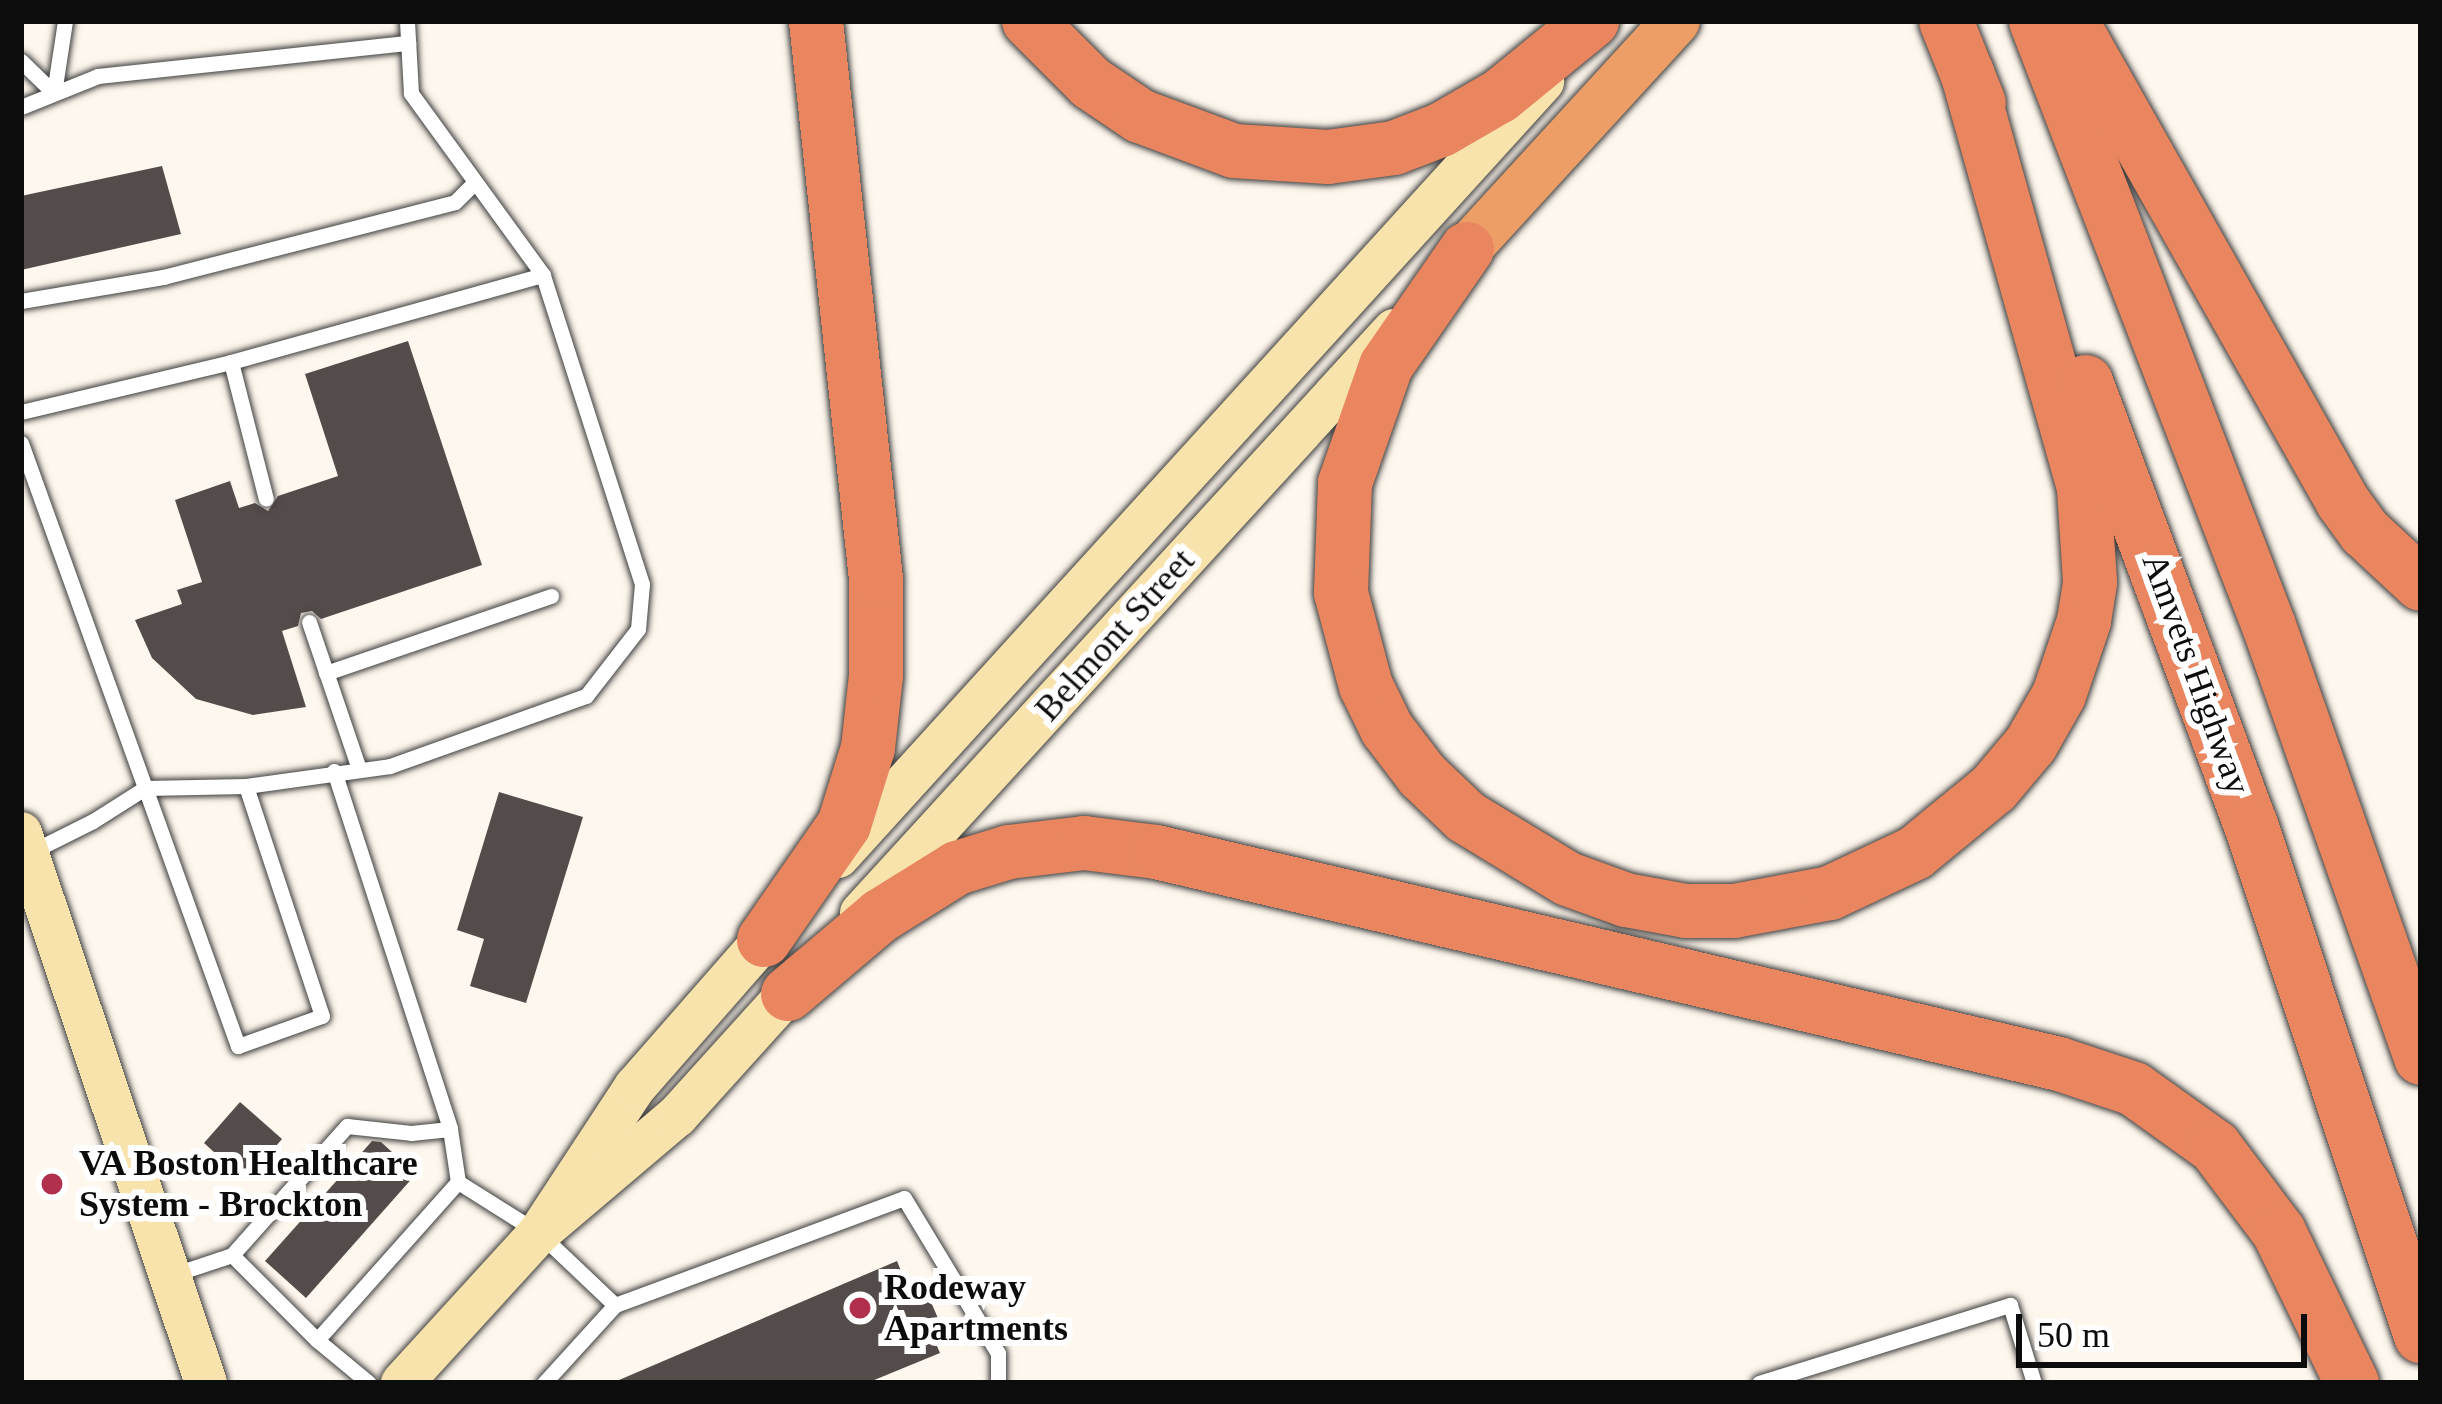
<!DOCTYPE html>
<style>
body{margin:0}
#map{position:relative;width:2442px;height:1404px;overflow:hidden;background:#fef7ed;font-family:"Times New Roman",serif}
div>[style]{position:absolute}
.building>*{inset:0;background:#544c4a}
.roads{filter:drop-shadow(0 0 3px #3f3f3f) drop-shadow(0 0 3px #3f3f3f)}
.service>*{height:15px;margin:-7.5px;padding:0 7.5px;transform-origin:7.5px;border-radius:7.5px;background:#fff}
.secondary>*{height:42px;margin:-21px;padding:0 21px;transform-origin:21px;border-radius:21px;background:#f9e3ad}
.trunk>*{height:48px;margin:-24px;padding:0 24px;transform-origin:24px;border-radius:24px;background:#ec9e66}
.motorway>*{height:54px;margin:-27px;padding:0 27px;transform-origin:27px;border-radius:27px;background:#e98660}
.dots>*{width:33px;height:33px;translate:-50% -50%;box-sizing:border-box;border:6px solid #fff;border-radius:50%}
span{translate:-50% -50%;white-space:nowrap;text-align:center;line-height:1.15;-webkit-text-stroke:12px #fff;paint-order:stroke}
.street-label{font-size:36px;color:#0c0c0c}
.poi-label{font-size:36px;color:#0c0c0c;font-weight:700}
.left{translate:0 -50%;text-align:left}
.frame{position:absolute;inset:0;border:24px solid #0c0c0c;pointer-events:none}
.scale{position:absolute;left:2016px;top:1314px;width:291px;height:54px;box-sizing:border-box;border:6px solid #0c0c0c;border-top:0;padding-left:15px;font-size:36px;line-height:42px;white-space:nowrap;color:#0c0c0c;-webkit-text-stroke:9px #fff;paint-order:stroke}
</style>
<div id="map">
<div class="building">
<div style="clip-path:polygon(162px 166px,181px 234px,21px 270px,21px 196px)"></div>
<div style="clip-path:polygon(408px 341px,482px 565px,321px 619px,312px 611px,301px 613px,298px 626px,282px 631px,306px 707px,253px 715px,196px 699px,152px 658px,135px 620px,182px 604px,177px 590px,202px 582px,175px 500px,230px 481px,239px 508px,255px 503px,268px 511px,278px 496px,338px 476px,305px 374px)"></div>
<div style="clip-path:polygon(499px 792px,583px 817px,526px 1003px,470px 986px,484px 939px,457px 930px)"></div>
<div style="clip-path:polygon(240px 1102px,282px 1139px,246px 1181px,204px 1143px)"></div>
<div style="clip-path:polygon(372px 1141px,381px 1142px,416px 1174px,306px 1298px,265px 1261px)"></div>
<div style="clip-path:polygon(897px 1261px,909px 1291px,923px 1284px,941px 1325px,930px 1330px,940px 1353px,867px 1383px,612px 1383px)"></div>
</div>
<div class="roads">
<div class="service">
<div style="left:21px;top:61px;width:46px;rotate:44.1deg"></div>
<div style="left:54px;top:93px;width:73px;rotate:-81.3deg"></div>
<div style="left:21px;top:107px;width:83px;rotate:-21.9deg"></div>
<div style="left:98px;top:76px;width:312px;rotate:-6.1deg"></div>
<div style="left:21px;top:301px;width:144px;rotate:-9.6deg"></div>
<div style="left:163px;top:277px;width:301px;rotate:-14.4deg"></div>
<div style="left:455px;top:202px;width:25px;rotate:-45deg"></div>
<div style="left:231px;top:362px;width:141px;rotate:75.7deg"></div>
<div style="left:21px;top:412px;width:216px;rotate:-13.4deg"></div>
<div style="left:231px;top:362px;width:324px;rotate:-15.6deg"></div>
<div style="left:21px;top:443px;width:641px;rotate:70.21deg"></div>
<div style="left:238px;top:1046px;width:89px;rotate:-19.7deg"></div>
<div style="left:322px;top:1016px;width:242px;rotate:-108.3deg"></div>
<div style="left:309px;top:622px;width:155px;rotate:71.2deg"></div>
<div style="left:326px;top:673px;width:238px;rotate:-18.9deg"></div>
<div style="left:334px;top:771px;width:376px;rotate:72deg"></div>
<div style="left:450px;top:1129px;width:54px;rotate:81.4deg"></div>
<div style="left:458px;top:1182px;width:96px;rotate:32.2deg"></div>
<div style="left:539px;top:1233px;width:105px;rotate:43.5deg"></div>
<div style="left:33px;top:851px;width:67px;rotate:-26.6deg"></div>
<div style="left:93px;top:821px;width:62px;rotate:-32.4deg"></div>
<div style="left:145px;top:788px;width:101px;rotate:-1.1deg"></div>
<div style="left:246px;top:786px;width:145px;rotate:-7.9deg"></div>
<div style="left:390px;top:766px;width:208px;rotate:-19.7deg"></div>
<div style="left:586px;top:696px;width:85px;rotate:-52.2deg"></div>
<div style="left:638px;top:629px;width:45px;rotate:-84.9deg"></div>
<div style="left:642px;top:584px;width:324px;rotate:-107.8deg"></div>
<div style="left:543px;top:275px;width:225px;rotate:-126deg"></div>
<div style="left:411px;top:93px;width:72px;rotate:-93.2deg"></div>
<div style="left:232px;top:1255px;width:173px;rotate:-48.3deg"></div>
<div style="left:347px;top:1126px;width:64px;rotate:6.2deg"></div>
<div style="left:411px;top:1133px;width:39px;rotate:-6deg"></div>
<div style="left:172px;top:1275px;width:63px;rotate:-18.4deg"></div>
<div style="left:232px;top:1255px;width:120px;rotate:45deg"></div>
<div style="left:317px;top:1340px;width:67px;rotate:39.6deg"></div>
<div style="left:317px;top:1340px;width:212px;rotate:-48.3deg"></div>
<div style="left:544px;top:1383px;width:105px;rotate:-47.7deg"></div>
<div style="left:615px;top:1305px;width:308px;rotate:-20.3deg"></div>
<div style="left:904px;top:1198px;width:181px;rotate:58.8deg"></div>
<div style="left:998px;top:1353px;width:30px;rotate:90deg"></div>
<div style="left:1759px;top:1383px;width:263px;rotate:-17.3deg"></div>
<div style="left:2010px;top:1305px;width:82px;rotate:72.9deg"></div>
</div>
<div class="secondary">
<div style="left:21px;top:833px;width:580px;rotate:71.41deg"></div>
<div style="left:838px;top:857px;width:1048px;rotate:-47.71deg"></div>
<div style="left:861px;top:913px;width:790px;rotate:-47.57deg"></div>
<div style="left:539px;top:1233px;width:175px;rotate:-56.7deg"></div>
<div style="left:635px;top:1087px;width:226px;rotate:-48.8deg"></div>
<div style="left:402px;top:1383px;width:203px;rotate:-47.6deg"></div>
<div style="left:539px;top:1233px;width:181px;rotate:-40.3deg"></div>
<div style="left:677px;top:1116px;width:194px;rotate:-47.9deg"></div>
</div>
<div class="trunk">
<div style="left:1467px;top:249px;width:309px;rotate:-47.5deg"></div>
</div>
<div class="motorway">
<div style="left:1029px;top:21px;width:88px;rotate:45deg"></div>
<div style="left:1091px;top:83px;width:59px;rotate:34deg"></div>
<div style="left:1140px;top:116px;width:100px;rotate:20.4deg"></div>
<div style="left:1234px;top:151px;width:94px;rotate:3.7deg"></div>
<div style="left:1328px;top:157px;width:67px;rotate:-7.8deg"></div>
<div style="left:1394px;top:148px;width:50px;rotate:-21deg"></div>
<div style="left:1441px;top:130px;width:68px;rotate:-30deg"></div>
<div style="left:1500px;top:96px;width:119px;rotate:-39.2deg"></div>
<div style="left:1946px;top:21px;width:88px;rotate:68.1deg"></div>
<div style="left:2036px;top:21px;width:648px;rotate:68.94deg"></div>
<div style="left:2269px;top:626px;width:458px;rotate:70.6deg"></div>
<div style="left:2071px;top:21px;width:553px;rotate:60.51deg"></div>
<div style="left:2343px;top:502px;width:37px;rotate:54deg"></div>
<div style="left:2365px;top:532px;width:76px;rotate:42.9deg"></div>
<div style="left:1467px;top:249px;width:142px;rotate:124.7deg"></div>
<div style="left:1386px;top:366px;width:124px;rotate:109.3deg"></div>
<div style="left:1345px;top:483px;width:110px;rotate:92.1deg"></div>
<div style="left:1341px;top:593px;width:96px;rotate:75deg"></div>
<div style="left:1366px;top:686px;width:48px;rotate:64deg"></div>
<div style="left:1387px;top:729px;width:58px;rotate:52.7deg"></div>
<div style="left:1422px;top:775px;width:61px;rotate:43.7deg"></div>
<div style="left:1466px;top:817px;width:119px;rotate:31.3deg"></div>
<div style="left:1568px;top:879px;width:62px;rotate:19.9deg"></div>
<div style="left:1626px;top:900px;width:61px;rotate:10.4deg"></div>
<div style="left:1686px;top:911px;width:48px"></div>
<div style="left:1734px;top:911px;width:98px;rotate:-10.6deg"></div>
<div style="left:1830px;top:893px;width:94px;rotate:-25.2deg"></div>
<div style="left:1915px;top:853px;width:102px;rotate:-39.4deg"></div>
<div style="left:1994px;top:788px;width:57px;rotate:-49.9deg"></div>
<div style="left:2031px;top:744px;width:56px;rotate:-60.3deg"></div>
<div style="left:2059px;top:695px;width:78px;rotate:-71.3deg"></div>
<div style="left:2084px;top:621px;width:39px;rotate:-81deg"></div>
<div style="left:2090px;top:582px;width:94px;rotate:-93.7deg"></div>
<div style="left:2084px;top:488px;width:431px;rotate:-105.7deg"></div>
<div style="left:2086px;top:382px;width:473px;rotate:69.6deg"></div>
<div style="left:2251px;top:825px;width:539px;rotate:71.6deg"></div>
<div style="left:764px;top:940px;width:140px;rotate:-55.2deg"></div>
<div style="left:844px;top:825px;width:81px;rotate:-72.7deg"></div>
<div style="left:868px;top:748px;width:72px;rotate:-83.7deg"></div>
<div style="left:876px;top:676px;width:97px;rotate:-90deg"></div>
<div style="left:876px;top:579px;width:561px;rotate:-96.14deg"></div>
<div style="left:788px;top:994px;width:121px;rotate:-40.3deg"></div>
<div style="left:880px;top:916px;width:91px;rotate:-31.9deg"></div>
<div style="left:957px;top:868px;width:54px;rotate:-17.1deg"></div>
<div style="left:1009px;top:852px;width:76px;rotate:-6.8deg"></div>
<div style="left:1084px;top:843px;width:73px;rotate:7.1deg"></div>
<div style="left:1156px;top:852px;width:928px;rotate:13.21deg"></div>
<div style="left:2059px;top:1064px;width:79px;rotate:18.4deg"></div>
<div style="left:2134px;top:1089px;width:100px;rotate:35.6deg"></div>
<div style="left:2215px;top:1147px;width:106px;rotate:53deg"></div>
<div style="left:2279px;top:1232px;width:168px;rotate:64.2deg"></div>
</div>
</div>
<div class="dots">
<div style="left:52px;top:1184px;background:#b1304d"></div>
<div style="left:860px;top:1308px;background:#b1304d"></div>
</div>
<div class="street-label">
<span style="left:1115px;top:635px;rotate:-48deg">Belmont Street</span>
<span style="left:2196px;top:674px;rotate:70deg">Amvets Highway</span>
</div>
<div class="poi-label">
<span class="left" style="left:79px;top:1184px">VA Boston Healthcare<br>System - Brockton</span>
<span class="left" style="left:884px;top:1308px">Rodeway<br>Apartments</span>
</div>
<div class="frame"></div>
<div class="scale">50 m</div>
</div>
